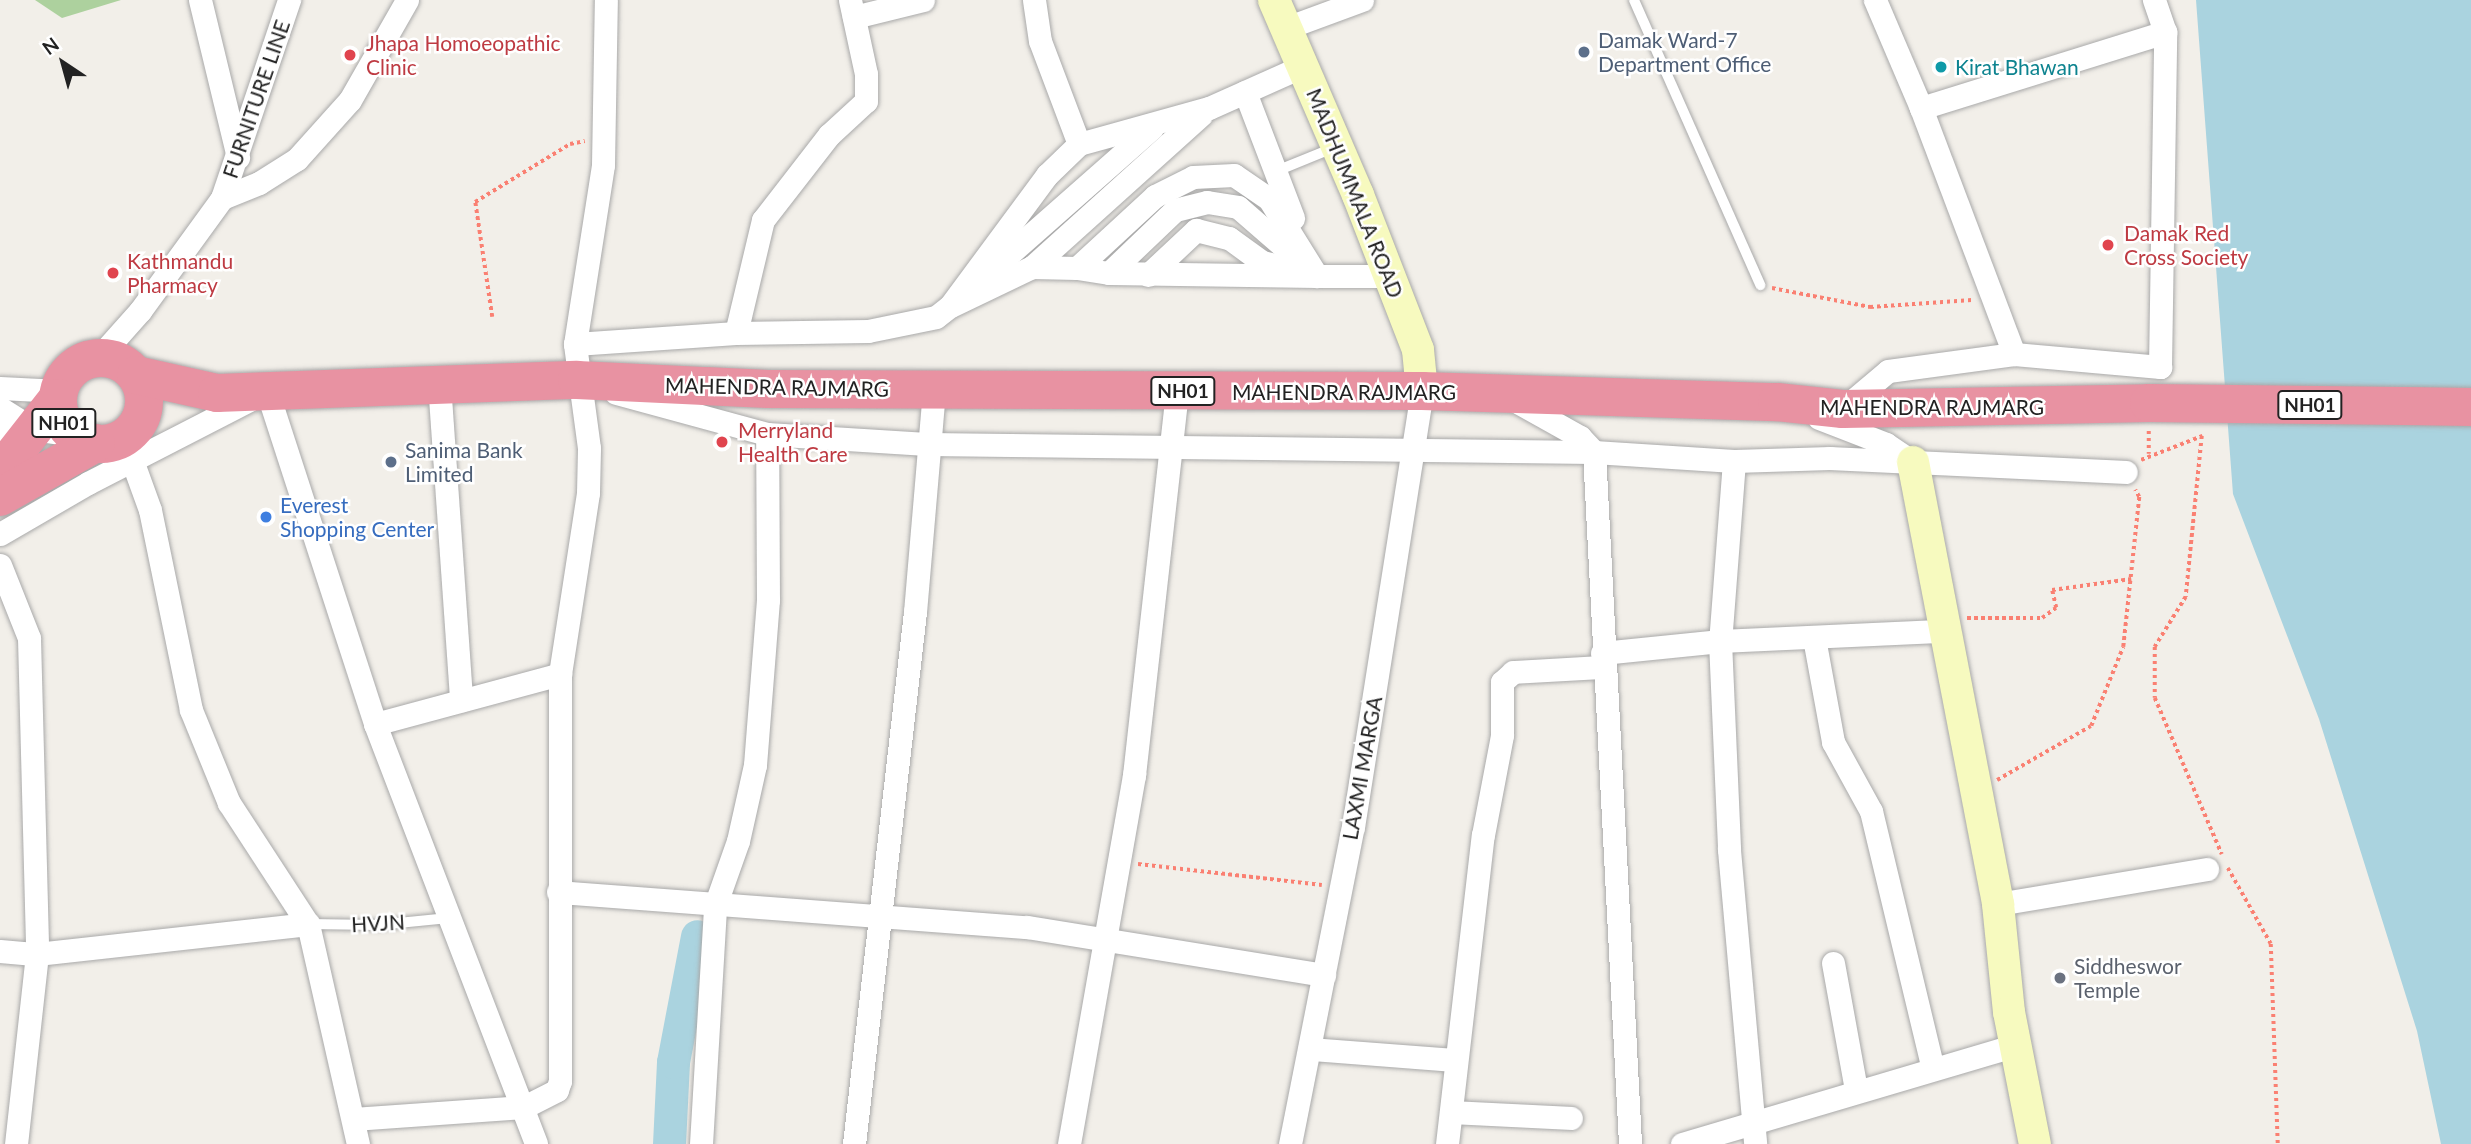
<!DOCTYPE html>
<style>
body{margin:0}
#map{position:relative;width:2471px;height:1144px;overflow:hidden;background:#f2efe9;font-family:Lato,sans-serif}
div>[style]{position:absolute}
.forest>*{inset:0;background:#add19e}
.water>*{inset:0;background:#aad3df}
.river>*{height:33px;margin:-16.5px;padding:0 16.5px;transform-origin:16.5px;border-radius:16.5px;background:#aad3df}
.path>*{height:3.5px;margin-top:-1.75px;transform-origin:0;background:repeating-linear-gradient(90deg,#fa8072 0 3.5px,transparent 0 7px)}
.roads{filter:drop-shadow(0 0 2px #a9a9a9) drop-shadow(0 0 2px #a9a9a9)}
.lane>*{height:10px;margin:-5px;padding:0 5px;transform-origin:5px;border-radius:5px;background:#fff}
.street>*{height:23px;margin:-11.5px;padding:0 11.5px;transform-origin:11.5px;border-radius:11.5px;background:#fff}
.secondary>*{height:32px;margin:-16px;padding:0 16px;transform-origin:16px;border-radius:16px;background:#f7fabf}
.highway>*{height:38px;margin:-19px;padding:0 19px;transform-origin:19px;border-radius:19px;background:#e892a2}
.highway>.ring{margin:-19px;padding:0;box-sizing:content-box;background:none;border:38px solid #e892a2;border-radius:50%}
.dots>*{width:19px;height:19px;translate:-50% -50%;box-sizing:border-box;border:4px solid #fff;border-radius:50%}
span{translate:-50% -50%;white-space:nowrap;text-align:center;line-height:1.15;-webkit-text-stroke:5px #fff;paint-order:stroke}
.shield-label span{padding:2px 5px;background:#fff;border:2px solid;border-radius:5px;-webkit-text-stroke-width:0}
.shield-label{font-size:19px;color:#222;font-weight:700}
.service-label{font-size:21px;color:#4e5e75}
.left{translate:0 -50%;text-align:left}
.health-label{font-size:21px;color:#be3a42}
.culture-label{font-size:21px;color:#0d838f}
.street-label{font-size:21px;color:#222}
.shop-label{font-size:21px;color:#366cbe}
.worship-label{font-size:21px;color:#5b616d}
.north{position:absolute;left:28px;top:28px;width:70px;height:70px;-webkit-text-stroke:5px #fff;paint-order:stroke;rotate:324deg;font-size:19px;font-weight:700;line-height:28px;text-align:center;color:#222}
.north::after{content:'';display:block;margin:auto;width:24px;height:32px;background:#222;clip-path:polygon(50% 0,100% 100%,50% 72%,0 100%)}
</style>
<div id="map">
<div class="forest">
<div style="clip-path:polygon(35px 0,121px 0,62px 18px)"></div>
</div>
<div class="water">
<div style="clip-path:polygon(2196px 0,2471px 0,2471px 1144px,2441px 1144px,2417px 1031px,2319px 719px,2233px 494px)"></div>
</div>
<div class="river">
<div style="left:669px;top:1144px;width:82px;rotate:-87.2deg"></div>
<div style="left:673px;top:1062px;width:128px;rotate:-79.2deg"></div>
</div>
<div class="path">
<div style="left:1772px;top:288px;width:100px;rotate:11deg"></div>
<div style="left:1870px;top:307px;width:102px;rotate:-3.9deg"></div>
<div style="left:492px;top:317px;width:116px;rotate:-98.4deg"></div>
<div style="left:475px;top:202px;width:111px;rotate:-31.4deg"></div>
<div style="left:570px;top:144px;width:15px;rotate:-11deg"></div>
<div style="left:2149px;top:431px;width:23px;rotate:90deg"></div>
<div style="left:2141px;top:460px;width:66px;rotate:-21.5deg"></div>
<div style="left:2202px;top:436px;width:162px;rotate:95.7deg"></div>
<div style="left:2186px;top:597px;width:59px;rotate:121.8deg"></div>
<div style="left:2155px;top:647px;width:51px;rotate:90deg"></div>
<div style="left:2155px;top:698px;width:170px;rotate:66.8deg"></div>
<div style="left:1967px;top:618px;width:75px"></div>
<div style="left:2042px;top:618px;width:17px;rotate:-36deg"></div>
<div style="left:2056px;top:608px;width:18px;rotate:-103deg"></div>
<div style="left:2052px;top:590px;width:80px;rotate:-7.9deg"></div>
<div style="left:1997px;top:780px;width:108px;rotate:-29.9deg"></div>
<div style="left:2091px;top:726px;width:85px;rotate:-67.9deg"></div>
<div style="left:2123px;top:647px;width:151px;rotate:-83.9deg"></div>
<div style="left:2139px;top:497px;width:8px;rotate:-120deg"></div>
<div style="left:1138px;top:864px;width:185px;rotate:6.5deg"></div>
<div style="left:2228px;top:868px;width:87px;rotate:60.5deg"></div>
<div style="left:2271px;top:944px;width:200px;rotate:88deg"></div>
</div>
<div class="roads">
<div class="lane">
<div style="left:1634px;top:0;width:312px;rotate:66.1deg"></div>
<div style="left:1274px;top:172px;width:64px;rotate:-22.1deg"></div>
<div style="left:308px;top:924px;width:70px;rotate:0.8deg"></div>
<div style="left:378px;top:925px;width:71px;rotate:-5.6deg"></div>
</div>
<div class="street">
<div style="left:200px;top:0;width:162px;rotate:76.4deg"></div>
<div style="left:1034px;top:0;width:41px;rotate:81.7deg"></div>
<div style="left:1040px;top:41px;width:110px;rotate:69.3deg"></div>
<div style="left:1875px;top:0;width:117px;rotate:66.9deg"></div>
<div style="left:1921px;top:108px;width:263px;rotate:69.3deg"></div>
<div style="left:854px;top:17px;width:71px;rotate:-13.8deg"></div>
<div style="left:1286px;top:28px;width:81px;rotate:-20.2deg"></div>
<div style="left:1245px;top:92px;width:135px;rotate:69.1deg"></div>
<div style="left:1921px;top:108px;width:256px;rotate:-17.3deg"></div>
<div style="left:222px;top:198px;width:40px;rotate:-22deg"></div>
<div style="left:259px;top:183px;width:45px;rotate:-32.3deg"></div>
<div style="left:297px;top:159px;width:79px;rotate:-48.1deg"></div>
<div style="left:350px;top:100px;width:115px;rotate:-60.3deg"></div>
<div style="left:1032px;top:267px;width:45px;rotate:1.3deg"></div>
<div style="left:1077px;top:268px;width:106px;rotate:-42.7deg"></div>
<div style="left:1155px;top:196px;width:42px;rotate:-26.6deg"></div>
<div style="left:1193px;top:177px;width:41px;rotate:-2.8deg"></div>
<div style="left:1234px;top:175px;width:42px;rotate:34.4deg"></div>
<div style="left:1269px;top:199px;width:91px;rotate:58.1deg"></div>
<div style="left:1317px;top:276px;width:72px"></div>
<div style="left:1077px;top:268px;width:32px;rotate:9deg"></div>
<div style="left:1109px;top:273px;width:91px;rotate:-43.7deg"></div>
<div style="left:1175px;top:210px;width:33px;rotate:-14deg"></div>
<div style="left:1207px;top:202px;width:31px;rotate:9deg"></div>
<div style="left:1238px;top:207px;width:81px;rotate:41deg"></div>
<div style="left:1109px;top:273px;width:208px;rotate:0.8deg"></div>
<div style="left:1148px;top:275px;width:66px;rotate:-43.2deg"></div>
<div style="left:1196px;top:230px;width:34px;rotate:14deg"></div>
<div style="left:1229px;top:238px;width:41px;rotate:36deg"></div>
<div style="left:1262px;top:262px;width:26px;rotate:13deg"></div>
<div style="left:983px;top:277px;width:225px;rotate:-41.4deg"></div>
<div style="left:953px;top:305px;width:88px;rotate:-25.7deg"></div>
<div style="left:1032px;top:267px;width:227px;rotate:-42deg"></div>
<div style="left:736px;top:333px;width:116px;rotate:-76.6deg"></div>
<div style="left:763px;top:220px;width:108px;rotate:-52.2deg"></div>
<div style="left:829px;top:135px;width:50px;rotate:-42.6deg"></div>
<div style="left:866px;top:101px;width:27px;rotate:-90deg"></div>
<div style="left:866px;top:74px;width:76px;rotate:-102.2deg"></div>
<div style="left:575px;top:344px;width:161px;rotate:-3.9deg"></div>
<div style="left:736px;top:333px;width:132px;rotate:-0.9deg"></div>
<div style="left:868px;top:331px;width:69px;rotate:-11.6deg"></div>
<div style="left:936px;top:317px;width:18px;rotate:-38deg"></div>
<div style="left:950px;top:306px;width:163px;rotate:-53.5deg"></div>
<div style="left:1047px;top:175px;width:45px;rotate:-44.1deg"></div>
<div style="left:1079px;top:144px;width:135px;rotate:-15.5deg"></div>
<div style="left:1209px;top:108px;width:103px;rotate:-24.1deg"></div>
<div style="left:99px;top:357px;width:62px;rotate:-48.3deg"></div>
<div style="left:140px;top:311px;width:140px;rotate:-54deg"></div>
<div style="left:222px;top:198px;width:209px;rotate:-71.3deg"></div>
<div style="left:439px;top:383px;width:318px;rotate:86deg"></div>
<div style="left:0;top:388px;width:60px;rotate:2.9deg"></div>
<div style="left:616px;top:393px;width:156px;rotate:15.2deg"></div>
<div style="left:767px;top:434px;width:160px;rotate:3.6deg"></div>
<div style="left:927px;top:444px;width:667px;rotate:0.69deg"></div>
<div style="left:1594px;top:452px;width:140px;rotate:3.7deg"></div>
<div style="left:1734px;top:461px;width:96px;rotate:-1.8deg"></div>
<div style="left:1830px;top:458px;width:296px;rotate:2.7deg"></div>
<div style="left:1512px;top:399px;width:78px;rotate:29.2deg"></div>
<div style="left:1580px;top:437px;width:21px;rotate:47deg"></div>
<div style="left:1594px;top:452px;width:693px;rotate:87.02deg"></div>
<div style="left:0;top:408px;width:39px;rotate:32deg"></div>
<div style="left:33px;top:429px;width:41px;rotate:8.3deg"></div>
<div style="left:1844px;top:408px;width:57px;rotate:-40.1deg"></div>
<div style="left:1888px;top:371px;width:127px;rotate:-7.7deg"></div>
<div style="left:2014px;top:354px;width:147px;rotate:5.1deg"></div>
<div style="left:2160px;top:367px;width:335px;rotate:-89.1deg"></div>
<div style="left:2165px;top:32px;width:34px;rotate:-109deg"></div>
<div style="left:1819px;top:418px;width:72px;rotate:21.2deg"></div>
<div style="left:1886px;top:444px;width:30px;rotate:34deg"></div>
<div style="left:0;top:425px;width:12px;rotate:90deg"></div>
<div style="left:1734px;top:461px;width:181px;rotate:94.4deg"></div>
<div style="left:1720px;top:641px;width:209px;rotate:87.5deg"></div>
<div style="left:1729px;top:850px;width:295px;rotate:84.9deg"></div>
<div style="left:133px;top:463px;width:50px;rotate:70.1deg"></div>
<div style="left:150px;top:510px;width:204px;rotate:78.4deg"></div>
<div style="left:191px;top:710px;width:100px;rotate:67.8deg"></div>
<div style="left:229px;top:803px;width:145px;rotate:56.9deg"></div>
<div style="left:308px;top:924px;width:226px;rotate:77.2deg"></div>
<div style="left:0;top:534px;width:102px;rotate:-30.1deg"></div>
<div style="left:88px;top:483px;width:201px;rotate:-27.2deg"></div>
<div style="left:267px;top:391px;width:350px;rotate:72deg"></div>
<div style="left:375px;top:724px;width:450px;rotate:69deg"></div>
<div style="left:0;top:565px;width:79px;rotate:68.3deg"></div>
<div style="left:29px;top:638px;width:316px;rotate:88.5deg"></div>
<div style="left:37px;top:954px;width:191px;rotate:96.3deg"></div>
<div style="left:1814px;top:638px;width:106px;rotate:79.6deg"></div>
<div style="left:1833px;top:742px;width:79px;rotate:61.2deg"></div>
<div style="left:1871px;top:811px;width:262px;rotate:76.5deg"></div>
<div style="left:1602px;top:653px;width:119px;rotate:-5.8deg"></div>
<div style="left:1720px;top:641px;width:224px;rotate:-2.6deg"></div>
<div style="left:375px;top:724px;width:192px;rotate:-15.1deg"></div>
<div style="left:558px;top:892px;width:470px;rotate:4.3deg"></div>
<div style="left:1027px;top:927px;width:301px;rotate:9.2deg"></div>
<div style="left:1998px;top:904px;width:212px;rotate:-9.5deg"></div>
<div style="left:0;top:951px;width:37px;rotate:5deg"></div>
<div style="left:37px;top:954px;width:273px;rotate:-6.3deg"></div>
<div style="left:1833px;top:963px;width:129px;rotate:79.7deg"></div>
<div style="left:1311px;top:1049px;width:142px;rotate:4.4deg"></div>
<div style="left:1452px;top:1112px;width:119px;rotate:2.9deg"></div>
<div style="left:353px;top:1119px;width:171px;rotate:-4deg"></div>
<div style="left:524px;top:1107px;width:37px;rotate:-27deg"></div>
<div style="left:557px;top:1090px;width:9px;rotate:-72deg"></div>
<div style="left:560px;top:1081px;width:407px;rotate:-90deg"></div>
<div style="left:560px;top:674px;width:183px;rotate:-81.2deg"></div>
<div style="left:588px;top:493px;width:45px;rotate:-88.7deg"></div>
<div style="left:589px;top:448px;width:105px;rotate:-97.7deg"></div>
<div style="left:575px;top:344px;width:181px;rotate:-81.1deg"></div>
<div style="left:603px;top:165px;width:165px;rotate:-89deg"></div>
<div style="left:701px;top:1144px;width:238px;rotate:-86.6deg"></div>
<div style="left:715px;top:906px;width:69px;rotate:-70.5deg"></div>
<div style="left:738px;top:841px;width:78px;rotate:-77.4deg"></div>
<div style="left:755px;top:765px;width:166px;rotate:-85.5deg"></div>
<div style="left:768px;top:600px;width:166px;rotate:-90.3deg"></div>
<div style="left:854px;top:1144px;width:535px;rotate:-83.46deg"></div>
<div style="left:915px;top:612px;width:223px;rotate:-85.1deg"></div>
<div style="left:1069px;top:1144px;width:375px;rotate:-80deg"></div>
<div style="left:1134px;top:775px;width:386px;rotate:-83.6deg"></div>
<div style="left:1290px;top:1144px;width:323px;rotate:-78.8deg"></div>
<div style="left:1353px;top:827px;width:441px;rotate:-81deg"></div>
<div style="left:1447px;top:1144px;width:311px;rotate:-83.4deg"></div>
<div style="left:1483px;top:835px;width:102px;rotate:-79.2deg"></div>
<div style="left:1502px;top:735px;width:53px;rotate:-90deg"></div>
<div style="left:1502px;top:682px;width:15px;rotate:-42deg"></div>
<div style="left:1513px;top:672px;width:90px;rotate:-3.2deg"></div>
<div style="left:1682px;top:1144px;width:348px;rotate:-16.5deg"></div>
</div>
<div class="secondary">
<div style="left:1274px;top:0;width:212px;rotate:66.7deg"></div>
<div style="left:1358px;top:195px;width:166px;rotate:68.8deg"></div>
<div style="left:1418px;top:350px;width:41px;rotate:84.4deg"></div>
<div style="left:1913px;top:462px;width:450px;rotate:79.1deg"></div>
<div style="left:1998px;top:904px;width:109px;rotate:84.2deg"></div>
<div style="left:2009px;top:1012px;width:135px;rotate:78.9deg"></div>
</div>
<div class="highway">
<div class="ring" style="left:58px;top:358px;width:48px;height:48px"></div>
<div style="left:136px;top:375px;width:83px;rotate:12.5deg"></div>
<div style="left:217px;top:393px;width:360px;rotate:-2.1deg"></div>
<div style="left:577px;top:380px;width:191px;rotate:2.7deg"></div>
<div style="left:768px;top:389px;width:654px;rotate:0.18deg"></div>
<div style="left:1422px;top:391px;width:355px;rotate:1.8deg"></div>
<div style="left:1777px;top:402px;width:66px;rotate:6.1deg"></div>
<div style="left:1843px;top:409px;width:306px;rotate:-1.1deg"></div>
<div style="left:2149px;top:403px;width:322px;rotate:0.7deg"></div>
<div style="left:0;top:472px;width:94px;rotate:-51.9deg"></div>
<div style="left:0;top:497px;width:110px;rotate:-29.4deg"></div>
</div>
</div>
<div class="dots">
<div style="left:1584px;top:52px;background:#5c6f8a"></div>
<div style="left:350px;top:55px;background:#e0444e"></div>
<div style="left:1941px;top:67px;background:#0f9aa8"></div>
<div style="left:2108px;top:245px;background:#e0444e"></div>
<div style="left:113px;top:273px;background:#e0444e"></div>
<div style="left:722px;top:442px;background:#e0444e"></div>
<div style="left:391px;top:462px;background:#5c6f8a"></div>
<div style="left:266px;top:517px;background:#3f7fe0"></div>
<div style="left:2060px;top:978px;background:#6b7280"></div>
</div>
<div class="shield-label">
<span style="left:1183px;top:391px">NH01</span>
<span style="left:2310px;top:405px">NH01</span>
<span style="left:64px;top:423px">NH01</span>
</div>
<div class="service-label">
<span class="left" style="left:1598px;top:52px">Damak Ward-7<br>Department Office</span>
<span class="left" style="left:405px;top:462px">Sanima Bank<br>Limited</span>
</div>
<div class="health-label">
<span class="left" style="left:366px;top:55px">Jhapa Homoeopathic<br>Clinic</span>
<span class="left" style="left:2124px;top:245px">Damak Red<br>Cross Society</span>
<span class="left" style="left:127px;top:273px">Kathmandu<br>Pharmacy</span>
<span class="left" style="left:738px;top:442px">Merryland<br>Health Care</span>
</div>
<div class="culture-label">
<span class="left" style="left:1955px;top:67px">Kirat Bhawan</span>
</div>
<div class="street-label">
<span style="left:256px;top:99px;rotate:-71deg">FURNITURE LINE</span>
<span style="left:1355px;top:193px;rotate:68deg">MADHUMMALA ROAD</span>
<span style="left:777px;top:387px;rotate:1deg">MAHENDRA RAJMARG</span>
<span style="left:1344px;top:392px">MAHENDRA RAJMARG</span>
<span style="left:1932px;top:407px">MAHENDRA RAJMARG</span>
<span style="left:1362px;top:768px;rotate:-80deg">LAXMI MARGA</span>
<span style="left:378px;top:923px;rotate:-3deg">HVJN</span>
</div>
<div class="shop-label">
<span class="left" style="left:280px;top:517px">Everest<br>Shopping Center</span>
</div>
<div class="worship-label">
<span class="left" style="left:2074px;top:978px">Siddheswor<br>Temple</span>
</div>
<div class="north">N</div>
</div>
